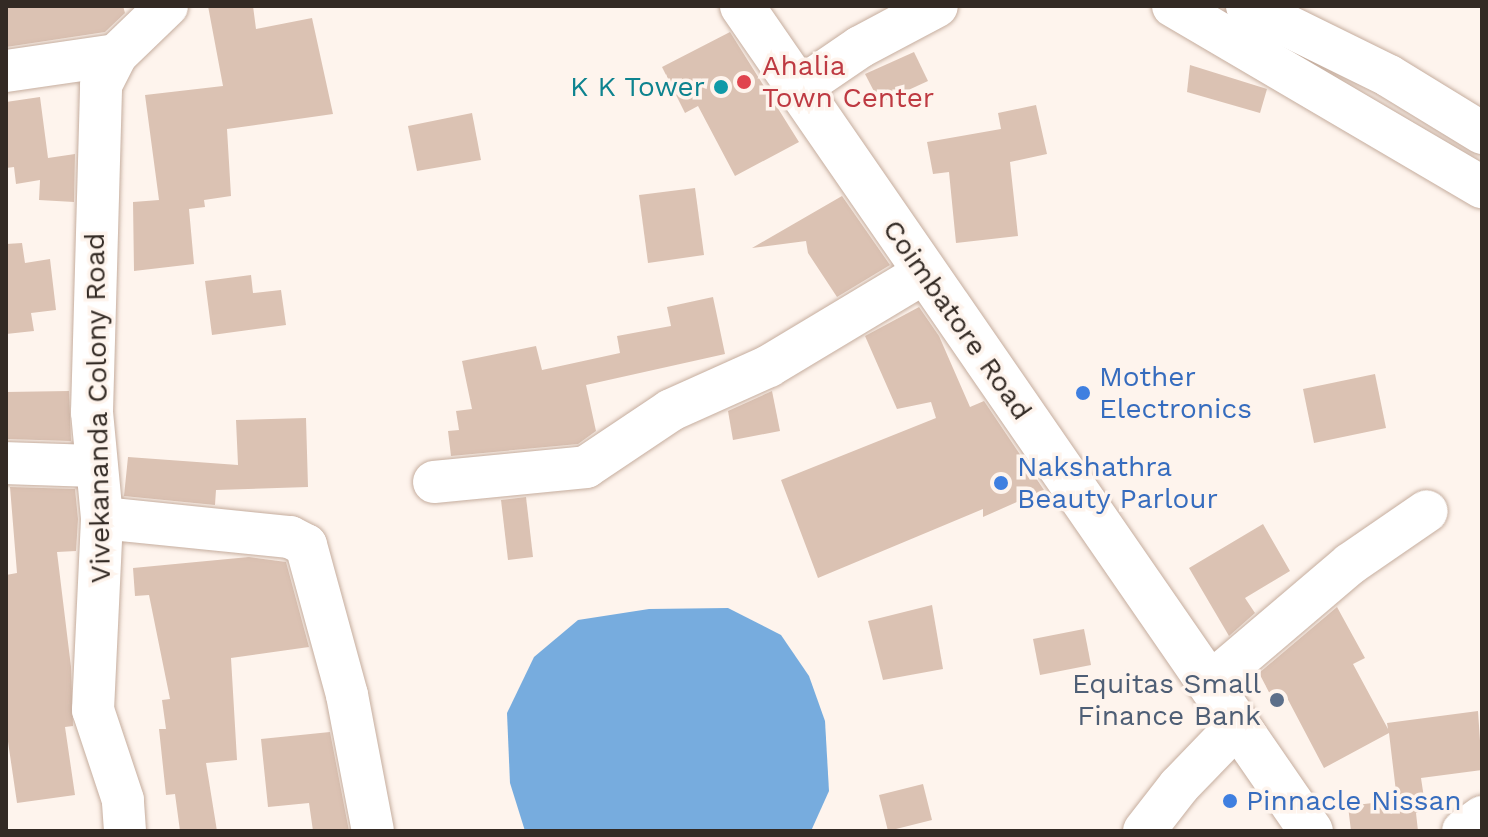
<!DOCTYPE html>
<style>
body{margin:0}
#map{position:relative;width:1488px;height:837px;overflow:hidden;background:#fef4ed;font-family:"Work Sans",sans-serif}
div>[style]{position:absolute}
.water>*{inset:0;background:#77acde}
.building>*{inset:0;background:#dbc2b3}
.roads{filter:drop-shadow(0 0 2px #c5ad9e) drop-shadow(0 0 2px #c5ad9e)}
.minor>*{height:42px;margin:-21px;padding:0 21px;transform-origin:21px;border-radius:21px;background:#fff}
.major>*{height:44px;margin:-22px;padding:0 22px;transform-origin:22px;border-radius:22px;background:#fff}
.dots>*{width:22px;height:22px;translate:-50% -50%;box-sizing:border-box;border:4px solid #fef4ed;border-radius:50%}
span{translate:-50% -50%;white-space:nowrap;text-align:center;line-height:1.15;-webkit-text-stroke:7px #fef4ed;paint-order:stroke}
.health-label{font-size:28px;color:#be3a42}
.left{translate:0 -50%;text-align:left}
.culture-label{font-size:28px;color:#0d838f}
.right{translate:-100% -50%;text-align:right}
.street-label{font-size:28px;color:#332a24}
.shop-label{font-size:28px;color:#366cbe}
.service-label{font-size:28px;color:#4e5e75}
.frame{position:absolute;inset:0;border:8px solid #332a24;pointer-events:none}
</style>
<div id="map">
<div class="water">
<div style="clip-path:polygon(728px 608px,781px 635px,809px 676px,825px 721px,829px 791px,811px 831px,525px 831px,510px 783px,507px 713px,534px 657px,578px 620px,649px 609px)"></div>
</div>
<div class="building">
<div style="clip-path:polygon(6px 6px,123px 6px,125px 13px,105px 32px,6px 47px)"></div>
<div style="clip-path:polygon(208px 6px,253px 6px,256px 29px,312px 18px,333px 114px,227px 129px,231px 196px,204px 200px,205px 207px,189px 209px,194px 264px,134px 271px,133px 202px,159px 200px,145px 95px,223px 86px)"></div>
<div style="clip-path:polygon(730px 32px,799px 142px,735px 176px,698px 106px,685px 113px,662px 67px)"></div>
<div style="clip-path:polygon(914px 52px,928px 81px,880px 103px,865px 74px)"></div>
<div style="clip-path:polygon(1190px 65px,1267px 89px,1260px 113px,1187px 92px)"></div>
<div style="clip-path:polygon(40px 97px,48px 158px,75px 154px,74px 202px,39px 200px,40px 180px,16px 184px,14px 167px,6px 168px,6px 102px)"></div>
<div style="clip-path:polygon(1036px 105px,1047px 154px,1010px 162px,1018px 236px,956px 243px,949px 172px,933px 174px,927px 142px,1001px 129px,998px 113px)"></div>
<div style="clip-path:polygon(472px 113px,481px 160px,417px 171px,408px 126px)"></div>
<div style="clip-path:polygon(695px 188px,704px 255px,648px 263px,639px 195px)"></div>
<div style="clip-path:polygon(842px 196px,890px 265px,837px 297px,808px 253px,806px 241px,752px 248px)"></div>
<div style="clip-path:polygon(22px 243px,25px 263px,50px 259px,56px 310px,31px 313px,34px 331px,6px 334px,6px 244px)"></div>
<div style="clip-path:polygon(251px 275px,253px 293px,281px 290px,286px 325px,212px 335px,205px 281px)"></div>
<div style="clip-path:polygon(713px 297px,725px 354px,586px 385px,596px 431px,578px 444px,451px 456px,448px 431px,459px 430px,456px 411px,472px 409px,462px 361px,536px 346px,542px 370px,620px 353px,617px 336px,671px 326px,667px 307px)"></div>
<div style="clip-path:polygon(919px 307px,939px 336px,970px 407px,984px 401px,1044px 490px,983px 517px,983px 509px,818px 578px,781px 480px,936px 418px,931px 402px,897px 409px,865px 336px)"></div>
<div style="clip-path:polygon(1375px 374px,1386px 428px,1314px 443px,1303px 389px)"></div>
<div style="clip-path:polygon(69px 391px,71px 441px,7px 439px,6px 392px)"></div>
<div style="clip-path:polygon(772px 391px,780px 431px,733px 440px,728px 411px)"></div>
<div style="clip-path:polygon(306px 418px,308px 487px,216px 490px,215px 505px,124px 496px,128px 457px,238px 465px,236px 420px)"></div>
<div style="clip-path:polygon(10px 487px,75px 489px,78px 519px,76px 551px,57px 552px,71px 667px,73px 726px,65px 727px,75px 795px,17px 803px,6px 728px,6px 575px,17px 573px)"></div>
<div style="clip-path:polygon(526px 497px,533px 557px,508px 560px,501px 500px)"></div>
<div style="clip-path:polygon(1263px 524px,1290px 571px,1245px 598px,1255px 613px,1229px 636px,1189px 568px)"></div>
<div style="clip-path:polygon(249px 557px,286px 562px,309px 647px,231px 658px,237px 760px,206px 763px,217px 831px,180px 831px,175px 794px,166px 795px,159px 729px,166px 729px,162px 700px,170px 699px,149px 595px,135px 596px,133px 568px)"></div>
<div style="clip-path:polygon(932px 605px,943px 669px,883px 680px,868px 621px)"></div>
<div style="clip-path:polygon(1337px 607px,1365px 658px,1353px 664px,1388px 729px,1387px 723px,1478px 711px,1482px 770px,1421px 778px,1426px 811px,1416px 813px,1418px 831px,1351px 831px,1348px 806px,1397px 800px,1389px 733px,1324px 768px,1284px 692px,1272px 698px,1259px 673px)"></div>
<div style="clip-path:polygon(1084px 629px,1091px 665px,1040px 675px,1033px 639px)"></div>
<div style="clip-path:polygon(330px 732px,349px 831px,313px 831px,309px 803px,268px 807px,261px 739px)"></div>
<div style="clip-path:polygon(923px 784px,932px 820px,888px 831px,879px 795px)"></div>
</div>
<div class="roads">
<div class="minor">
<div style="left:1173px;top:6px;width:358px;rotate:30.4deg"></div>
<div style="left:1247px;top:6px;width:158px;rotate:26.2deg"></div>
<div style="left:1389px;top:76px;width:109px;rotate:31.5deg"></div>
<div style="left:6px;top:71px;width:111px;rotate:-8.3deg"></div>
<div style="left:797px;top:90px;width:76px;rotate:-34.3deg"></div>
<div style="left:860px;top:47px;width:87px;rotate:-28deg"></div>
<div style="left:6px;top:463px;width:90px;rotate:1.9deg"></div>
<div style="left:434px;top:482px;width:153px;rotate:-5.6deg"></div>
<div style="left:586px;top:467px;width:102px;rotate:-33.8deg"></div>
<div style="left:671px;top:410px;width:107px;rotate:-24.2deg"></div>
<div style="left:769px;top:366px;width:181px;rotate:-31deg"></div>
<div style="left:102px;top:518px;width:189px;rotate:5.8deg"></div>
<div style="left:290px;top:537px;width:18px;rotate:27deg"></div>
<div style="left:306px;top:545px;width:156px;rotate:74.7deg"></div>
<div style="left:347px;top:695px;width:138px;rotate:79.2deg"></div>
<div style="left:1209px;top:684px;width:185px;rotate:-40.4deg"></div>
<div style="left:1350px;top:564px;width:93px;rotate:-34.5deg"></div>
<div style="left:125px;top:831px;width:31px;rotate:-94deg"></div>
<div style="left:123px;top:800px;width:95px;rotate:-108.4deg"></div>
<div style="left:93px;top:710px;width:192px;rotate:-87.3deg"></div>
<div style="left:102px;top:518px;width:106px;rotate:-95.4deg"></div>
<div style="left:92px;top:412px;width:327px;rotate:-88.4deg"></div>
<div style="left:101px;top:85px;width:34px;rotate:-63deg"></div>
<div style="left:116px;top:55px;width:71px;rotate:-43.9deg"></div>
<div style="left:1144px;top:831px;width:57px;rotate:-52.1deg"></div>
<div style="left:1179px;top:786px;width:85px;rotate:-46deg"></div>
<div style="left:1463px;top:831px;width:24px;rotate:-36deg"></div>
</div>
<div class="major">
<div style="left:742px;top:6px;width:1002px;rotate:55.41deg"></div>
</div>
</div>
<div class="dots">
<div style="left:744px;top:82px;background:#e0444e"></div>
<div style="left:721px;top:87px;background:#0f9aa8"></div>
<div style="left:1083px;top:393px;background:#3f7fe0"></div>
<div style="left:1001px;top:483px;background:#3f7fe0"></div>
<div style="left:1277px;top:700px;background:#5c6f8a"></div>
<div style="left:1230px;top:801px;background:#3f7fe0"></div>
</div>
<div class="health-label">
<span class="left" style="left:762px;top:82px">Ahalia<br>Town Center</span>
</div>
<div class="culture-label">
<span class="right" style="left:705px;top:87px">K K Tower</span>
</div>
<div class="street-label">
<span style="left:957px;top:320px;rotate:55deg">Coimbatore Road</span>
<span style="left:98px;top:408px;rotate:-91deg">Vivekananda Colony Road</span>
</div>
<div class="shop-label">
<span class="left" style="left:1099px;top:393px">Mother<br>Electronics</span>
<span class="left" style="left:1017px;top:483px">Nakshathra<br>Beauty Parlour</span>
<span class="left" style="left:1246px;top:801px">Pinnacle Nissan</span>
</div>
<div class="service-label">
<span class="right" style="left:1261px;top:700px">Equitas Small<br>Finance Bank</span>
</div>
<div class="frame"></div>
</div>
